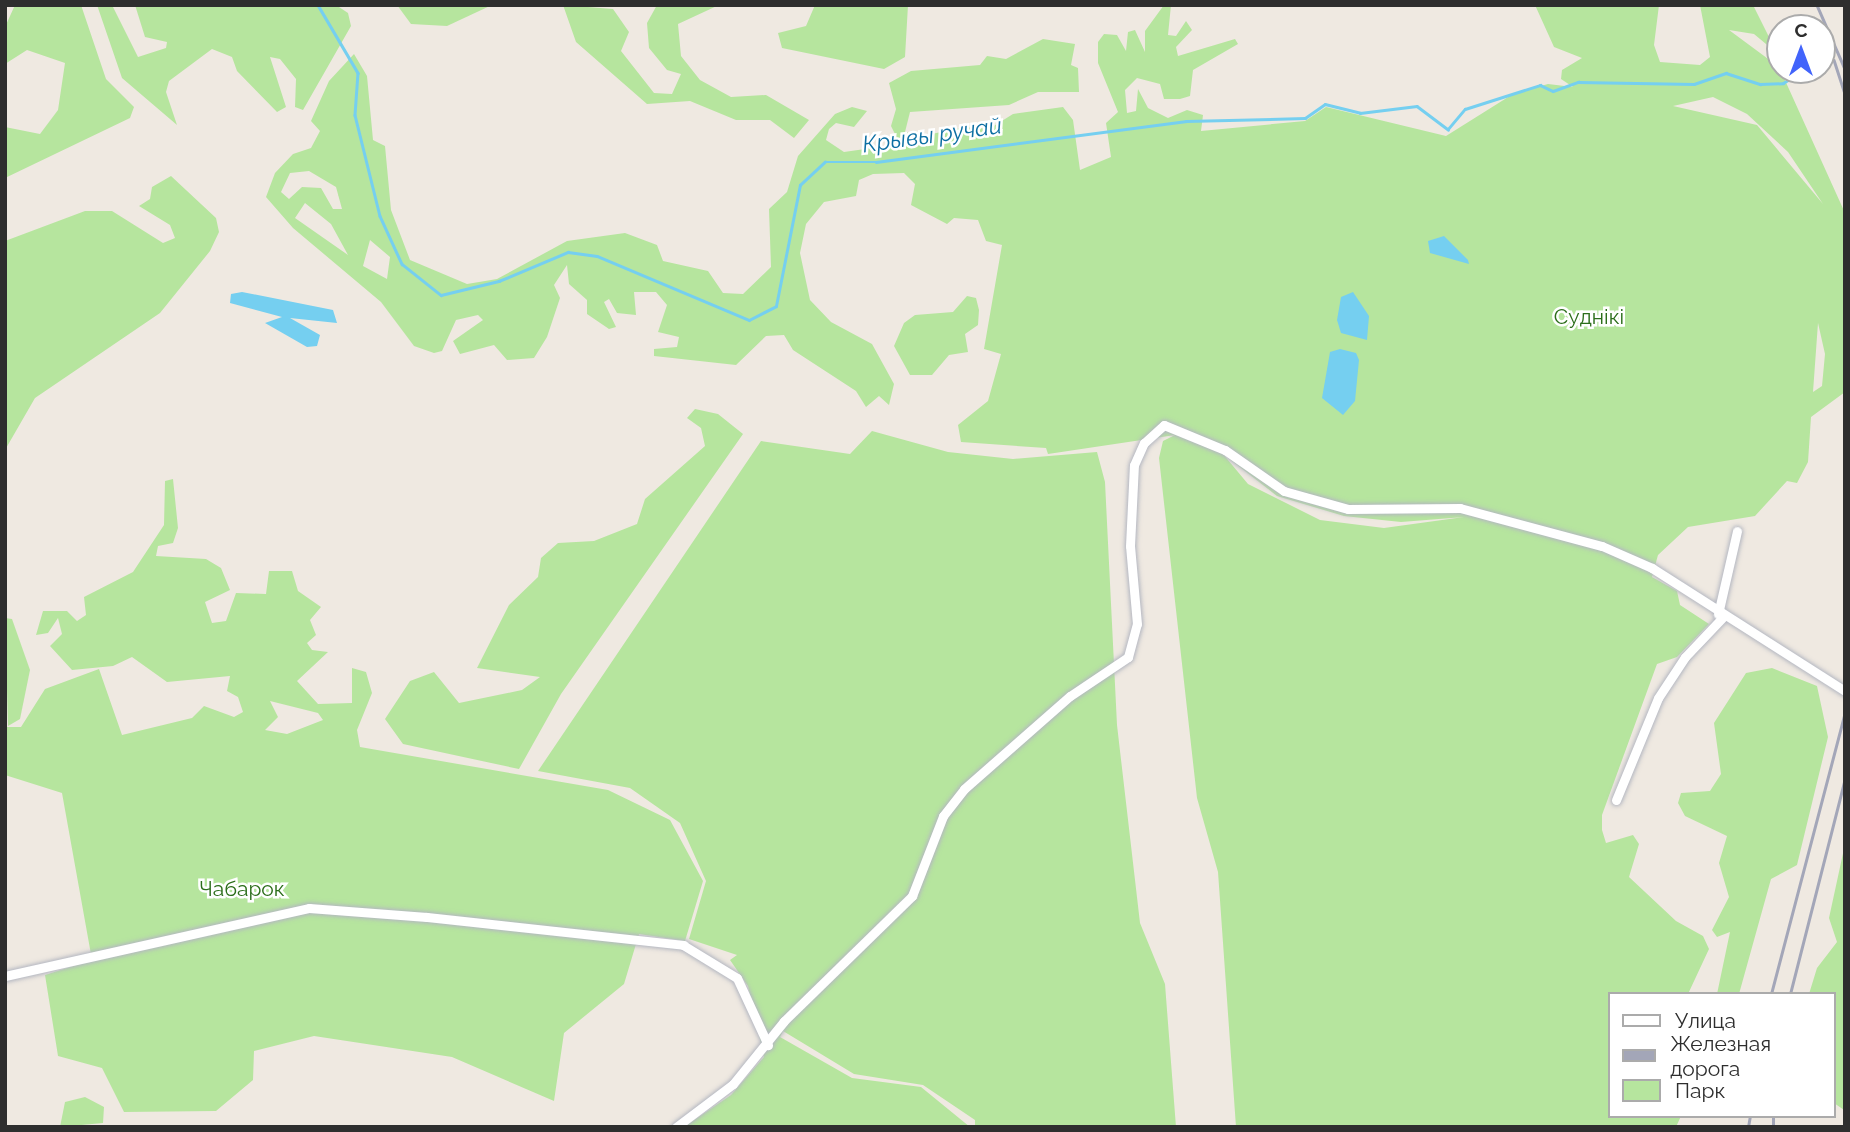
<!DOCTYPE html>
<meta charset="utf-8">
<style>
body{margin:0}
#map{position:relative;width:1850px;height:1132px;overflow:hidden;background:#efe9e1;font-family:Raleway,sans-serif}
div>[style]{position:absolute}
.green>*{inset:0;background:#b6e59e}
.water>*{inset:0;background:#75cff0}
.stream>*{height:2.5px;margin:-1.25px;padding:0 1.25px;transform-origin:1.25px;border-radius:1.25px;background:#75cff0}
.roads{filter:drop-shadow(0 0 2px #b4b7c1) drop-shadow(0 0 2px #b4b7c1)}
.minor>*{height:9px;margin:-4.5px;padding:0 4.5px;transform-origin:4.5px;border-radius:4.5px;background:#fff}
.rail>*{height:2.5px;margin:-1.25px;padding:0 1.25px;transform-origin:1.25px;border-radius:1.25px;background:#a3a6b8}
span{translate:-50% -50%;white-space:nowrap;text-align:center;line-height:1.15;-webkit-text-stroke:5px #fff;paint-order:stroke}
.park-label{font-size:21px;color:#2c6e1b}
.water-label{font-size:23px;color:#0d6fa3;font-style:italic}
.frame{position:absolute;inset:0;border:7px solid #2e2e2e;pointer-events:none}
.legend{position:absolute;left:1608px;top:992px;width:228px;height:126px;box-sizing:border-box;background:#fff;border:2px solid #ababab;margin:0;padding:9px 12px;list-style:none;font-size:21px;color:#2e2e2e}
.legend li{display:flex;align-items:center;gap:14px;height:35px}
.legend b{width:35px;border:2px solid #ababab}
.north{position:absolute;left:1766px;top:14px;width:70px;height:70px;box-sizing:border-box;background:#fff;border:2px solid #ababab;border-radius:50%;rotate:0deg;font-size:19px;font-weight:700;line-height:28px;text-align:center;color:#2e2e2e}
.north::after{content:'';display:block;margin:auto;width:24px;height:32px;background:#4264fb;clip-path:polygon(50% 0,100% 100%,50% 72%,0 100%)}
</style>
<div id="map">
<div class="green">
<div style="clip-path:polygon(15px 5px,81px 5px,106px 79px,134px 107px,130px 118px,5px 178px,5px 127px,40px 134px,58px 110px,65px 63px,27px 50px,5px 64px,5px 27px)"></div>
<div style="clip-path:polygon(97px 5px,112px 5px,138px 57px,166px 48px,167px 42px,145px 37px,135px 5px,336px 5px,348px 13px,351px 26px,303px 110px,295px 107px,296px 79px,280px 59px,270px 57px,286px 107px,277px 112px,237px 71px,232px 57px,212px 49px,169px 81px,166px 92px,177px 125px,122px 78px)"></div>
<div style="clip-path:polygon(397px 5px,492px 5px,447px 26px,411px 24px)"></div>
<div style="clip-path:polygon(563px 5px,613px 9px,629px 32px,621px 51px,654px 93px,672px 94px,681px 74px,667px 70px,649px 48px,647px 23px,657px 5px,719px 5px,678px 24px,681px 56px,700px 80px,731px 97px,766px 95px,809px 120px,794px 138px,770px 120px,736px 120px,690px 101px,647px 104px,576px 42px)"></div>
<div style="clip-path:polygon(815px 5px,908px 5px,905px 57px,884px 69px,782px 48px,778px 33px,806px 26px)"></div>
<div style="clip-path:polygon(evenodd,1164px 5px,1171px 5px,1168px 35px,1176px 36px,1186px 21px,1192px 30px,1176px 47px,1178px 56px,1235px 39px,1238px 44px,1193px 70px,1190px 96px,1180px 99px,1164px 99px,1160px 84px,1137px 78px,1125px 90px,1127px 113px,1136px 111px,1138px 89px,1148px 108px,1168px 118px,1187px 110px,1203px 115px,1201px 131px,1305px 121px,1326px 107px,1446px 136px,1513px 94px,1548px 84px,1573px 87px,1561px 79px,1562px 70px,1582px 58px,1554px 47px,1535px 5px,1659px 5px,1654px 45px,1660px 62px,1700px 65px,1710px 57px,1700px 5px,1753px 5px,1769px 37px,1772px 49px,1754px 34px,1729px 30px,1779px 67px,1845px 213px,1845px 392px,1811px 417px,1808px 462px,1797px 483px,1787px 481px,1755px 516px,1688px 527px,1658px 555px,1652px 577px,1677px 591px,1680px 605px,1709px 624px,1677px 657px,1657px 664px,1602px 815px,1602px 830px,1606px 843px,1633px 835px,1639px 844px,1629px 877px,1676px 921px,1703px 936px,1709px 949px,1688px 994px,1610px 994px,1610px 1116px,1681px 1116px,1676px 1127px,1236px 1127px,1218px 872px,1197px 798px,1159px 458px,1163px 441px,1175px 435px,1048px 454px,1046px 448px,961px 442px,958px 425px,988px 401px,1001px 354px,984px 349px,1002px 245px,986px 241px,978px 220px,954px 218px,947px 224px,911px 205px,915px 184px,904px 173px,873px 174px,859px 180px,856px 196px,824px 202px,806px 224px,800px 253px,810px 300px,831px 322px,872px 344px,894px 384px,889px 405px,879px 396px,866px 407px,856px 391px,793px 350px,784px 335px,766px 336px,736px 365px,654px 356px,654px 349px,677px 347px,679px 337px,658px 332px,667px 305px,656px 292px,634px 292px,636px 315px,617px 313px,609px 299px,604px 302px,616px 327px,609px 329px,587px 314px,587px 300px,569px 284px,567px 265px,554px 285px,560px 298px,547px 337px,534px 358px,507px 360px,494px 345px,460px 354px,453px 341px,483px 320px,478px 315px,456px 320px,442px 351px,434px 353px,414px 346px,381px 302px,293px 228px,266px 197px,275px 173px,293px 154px,311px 148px,320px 131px,311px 121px,329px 81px,354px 54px,367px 76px,373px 140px,385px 146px,391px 210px,410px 260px,467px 284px,497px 279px,567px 241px,625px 233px,657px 245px,663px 261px,708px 271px,723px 293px,743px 294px,771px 267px,769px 209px,787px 192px,798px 156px,835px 114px,852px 107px,867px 111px,854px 127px,836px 123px,829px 129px,826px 140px,844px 152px,900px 144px,891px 126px,896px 109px,889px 83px,911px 71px,980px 65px,987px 56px,1006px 59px,1043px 39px,1075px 44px,1071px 65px,1078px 68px,1079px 92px,1038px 92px,1009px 105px,910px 112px,905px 132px,922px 136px,965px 127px,989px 129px,1013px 114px,1063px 107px,1073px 120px,1080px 170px,1111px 157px,1106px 123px,1118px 112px,1098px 63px,1098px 42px,1104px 34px,1117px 35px,1126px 51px,1128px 32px,1135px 30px,1145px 52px,1145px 31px,1164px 5px,1713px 97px,1747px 114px,1788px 152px,1823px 204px,1757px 125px,1673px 106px,1713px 97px,1164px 5px,309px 171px,336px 187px,342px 209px,333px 209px,321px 188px,302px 187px,289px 199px,281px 192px,290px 173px,309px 171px,1164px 5px,305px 203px,331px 224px,348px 255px,295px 218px,305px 203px,1164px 5px,370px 240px,390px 257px,387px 279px,363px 266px,370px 240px,1164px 5px,1818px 323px,1825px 354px,1822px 386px,1813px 392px,1818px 323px,1164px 5px,1223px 454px,1277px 496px,1344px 516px,1401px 522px,1464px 517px,1384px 528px,1320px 520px,1248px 484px,1223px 454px)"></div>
<div style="clip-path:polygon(171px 176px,216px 218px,219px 232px,210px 251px,160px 313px,35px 398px,5px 450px,5px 241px,85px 211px,112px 211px,163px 243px,175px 238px,170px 225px,139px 206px,150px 199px,152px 187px)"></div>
<div style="clip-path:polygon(967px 296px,976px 298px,979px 310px,978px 325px,965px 334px,968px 352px,949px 355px,932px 375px,910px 375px,894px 346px,904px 323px,915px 315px,953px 312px)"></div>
<div style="clip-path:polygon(695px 409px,718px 414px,743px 434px,561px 694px,519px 769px,403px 744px,385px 719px,410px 681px,434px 672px,459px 703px,522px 690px,540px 677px,477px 668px,509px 605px,538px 577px,541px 558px,558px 543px,594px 541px,637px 524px,645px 499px,705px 446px,701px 428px,687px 418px)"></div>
<div style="clip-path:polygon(872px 431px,948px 452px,1013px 459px,1097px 452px,1105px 482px,1117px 725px,1140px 923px,1165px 984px,1176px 1127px,975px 1127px,975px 1120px,923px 1085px,854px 1074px,783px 1031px,780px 1037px,852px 1078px,921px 1087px,970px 1127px,684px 1127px,731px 1095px,764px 1057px,748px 986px,730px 960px,737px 955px,689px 939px,706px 881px,680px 823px,630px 788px,538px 771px,761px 441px,850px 454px)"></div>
<div style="clip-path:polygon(evenodd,173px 479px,178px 528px,173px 543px,158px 546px,156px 556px,206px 559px,221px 568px,230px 590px,205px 602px,212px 623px,226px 621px,236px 593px,266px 594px,269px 571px,292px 571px,298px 591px,321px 607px,310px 620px,316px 635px,307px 643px,312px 650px,328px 652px,297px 681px,318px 704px,352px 703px,352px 668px,366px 672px,372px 693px,357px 730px,360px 747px,608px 790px,670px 820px,703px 881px,685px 941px,639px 934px,624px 984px,564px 1033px,554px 1101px,452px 1057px,314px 1036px,254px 1051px,253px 1080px,216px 1111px,124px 1112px,102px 1068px,58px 1056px,45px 975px,92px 960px,62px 793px,5px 775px,5px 727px,21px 727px,45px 689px,99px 669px,122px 735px,192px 718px,204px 706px,234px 717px,243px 712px,238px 697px,227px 691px,230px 676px,167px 682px,132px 657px,113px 666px,72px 670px,50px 646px,62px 634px,58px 618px,48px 633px,36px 635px,43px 611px,67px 611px,77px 621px,86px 615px,84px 597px,133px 572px,164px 525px,165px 481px,173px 479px,270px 701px,318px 713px,323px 720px,287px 734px,265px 730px,278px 717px,270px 701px)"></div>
<div style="clip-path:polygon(5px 618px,12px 619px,30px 670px,20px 719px,8px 726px)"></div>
<div style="clip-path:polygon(1772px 668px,1817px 686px,1828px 737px,1797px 865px,1771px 879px,1739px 994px,1717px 994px,1730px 932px,1717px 937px,1712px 930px,1729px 897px,1719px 863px,1727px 836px,1685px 816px,1678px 803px,1681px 793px,1710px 791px,1721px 774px,1714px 723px,1746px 673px)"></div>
<div style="clip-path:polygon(1845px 844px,1845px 1110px,1844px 1110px,1834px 1103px,1834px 994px,1809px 994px,1817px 968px,1837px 942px,1829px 918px)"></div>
<div style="clip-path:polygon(85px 1097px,104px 1107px,103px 1123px,60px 1127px,65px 1102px)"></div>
</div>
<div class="water">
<div style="clip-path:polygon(1444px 236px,1468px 260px,1469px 264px,1430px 253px,1428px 241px)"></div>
<div style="clip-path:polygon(242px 292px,333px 310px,337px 323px,290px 318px,320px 335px,317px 346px,307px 347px,265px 323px,282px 317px,230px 303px,231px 294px)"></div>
<div style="clip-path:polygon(1353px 292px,1369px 316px,1367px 340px,1341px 333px,1337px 320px,1341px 297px)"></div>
<div style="clip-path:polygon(1340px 349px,1356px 353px,1359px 360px,1355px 401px,1343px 415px,1322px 398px,1330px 352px)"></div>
</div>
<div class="stream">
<div style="left:318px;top:5px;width:79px;rotate:59.5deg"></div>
<div style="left:358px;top:73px;width:42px;rotate:94.1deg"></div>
<div style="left:355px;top:115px;width:104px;rotate:76.1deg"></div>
<div style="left:380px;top:216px;width:53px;rotate:65.4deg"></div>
<div style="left:402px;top:264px;width:50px;rotate:38.5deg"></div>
<div style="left:441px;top:295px;width:60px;rotate:-13.6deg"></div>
<div style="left:499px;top:281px;width:75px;rotate:-22.8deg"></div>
<div style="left:568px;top:252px;width:29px;rotate:8deg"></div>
<div style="left:597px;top:256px;width:165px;rotate:22.8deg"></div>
<div style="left:749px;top:320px;width:30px;rotate:-27deg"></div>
<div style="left:776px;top:306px;width:123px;rotate:-78.8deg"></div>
<div style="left:800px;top:185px;width:34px;rotate:-43deg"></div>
<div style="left:825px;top:162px;width:51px"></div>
<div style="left:876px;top:162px;width:313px;rotate:-7.5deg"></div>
<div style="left:1186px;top:121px;width:119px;rotate:-1.4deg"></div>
<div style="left:1305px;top:118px;width:24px;rotate:-35deg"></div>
<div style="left:1325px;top:104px;width:36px;rotate:14deg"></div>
<div style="left:1360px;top:113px;width:57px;rotate:-7deg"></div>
<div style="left:1417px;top:106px;width:39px;rotate:37deg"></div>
<div style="left:1448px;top:129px;width:26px;rotate:-50deg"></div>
<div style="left:1465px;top:109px;width:79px;rotate:-17.7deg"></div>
<div style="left:1540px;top:85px;width:14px;rotate:25deg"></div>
<div style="left:1553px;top:91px;width:27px;rotate:-20deg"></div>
<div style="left:1578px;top:82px;width:116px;rotate:1deg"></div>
<div style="left:1694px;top:84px;width:34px;rotate:-19deg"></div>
<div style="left:1726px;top:73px;width:36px;rotate:18deg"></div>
<div style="left:1760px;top:84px;width:23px;rotate:-2deg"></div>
<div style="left:1783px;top:83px;width:26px;rotate:-31deg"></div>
</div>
<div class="roads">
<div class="minor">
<div style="left:1718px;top:614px;width:85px;rotate:-77.1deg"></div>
<div style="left:1616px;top:800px;width:110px;rotate:-67.6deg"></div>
<div style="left:1658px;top:698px;width:49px;rotate:-56.6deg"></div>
<div style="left:1685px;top:657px;width:55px;rotate:-46.5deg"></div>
<div style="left:5px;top:976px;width:312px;rotate:-12.6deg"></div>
<div style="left:309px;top:908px;width:118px;rotate:4.4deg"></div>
<div style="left:427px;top:917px;width:258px;rotate:6.2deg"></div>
<div style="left:683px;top:945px;width:63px;rotate:31.4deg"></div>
<div style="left:737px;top:978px;width:74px;rotate:65.2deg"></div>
<div style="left:676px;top:1127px;width:71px;rotate:-37deg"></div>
<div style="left:733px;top:1084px;width:81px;rotate:-51deg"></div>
<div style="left:784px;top:1021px;width:179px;rotate:-44.3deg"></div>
<div style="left:912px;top:896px;width:86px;rotate:-68.8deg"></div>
<div style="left:943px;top:816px;width:34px;rotate:-52deg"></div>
<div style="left:964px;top:789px;width:141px;rotate:-41.3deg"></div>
<div style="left:1070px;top:696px;width:70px;rotate:-33.9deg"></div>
<div style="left:1128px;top:657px;width:34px;rotate:-75deg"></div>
<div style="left:1137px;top:624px;width:78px;rotate:-95.1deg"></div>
<div style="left:1130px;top:546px;width:81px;rotate:-87.2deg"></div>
<div style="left:1134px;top:465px;width:24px;rotate:-66deg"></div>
<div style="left:1144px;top:443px;width:27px;rotate:-42deg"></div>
<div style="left:1164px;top:425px;width:66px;rotate:22.3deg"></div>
<div style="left:1225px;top:450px;width:72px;rotate:34.8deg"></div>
<div style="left:1284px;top:491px;width:66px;rotate:15.7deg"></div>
<div style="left:1348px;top:509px;width:112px;rotate:-0.5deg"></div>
<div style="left:1460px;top:508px;width:147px;rotate:15deg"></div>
<div style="left:1602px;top:546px;width:55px;rotate:23.7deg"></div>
<div style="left:1652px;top:568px;width:229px;rotate:32.5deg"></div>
</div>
</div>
<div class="rail">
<div style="left:1817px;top:5px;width:70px;rotate:66.4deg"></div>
<div style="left:1834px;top:60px;width:35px;rotate:72deg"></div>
<div style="left:1771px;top:994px;width:292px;rotate:-75.3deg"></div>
<div style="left:1790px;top:994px;width:223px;rotate:-75.7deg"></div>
<div style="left:1748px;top:1127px;width:11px;rotate:-80deg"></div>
<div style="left:1773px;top:1127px;width:11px;rotate:-90deg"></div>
</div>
<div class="park-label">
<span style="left:1589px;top:317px">Суднікі</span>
<span style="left:242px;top:889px">Чабарок</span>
</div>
<div class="water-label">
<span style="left:932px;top:135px;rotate:-8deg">Крывы ручай</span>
</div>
<div class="frame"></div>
<ul class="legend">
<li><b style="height:9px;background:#fff"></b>Улица</li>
<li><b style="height:9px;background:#a3a6b8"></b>Железная дорога</li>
<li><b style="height:19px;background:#b6e59e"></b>Парк</li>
</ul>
<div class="north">С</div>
</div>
